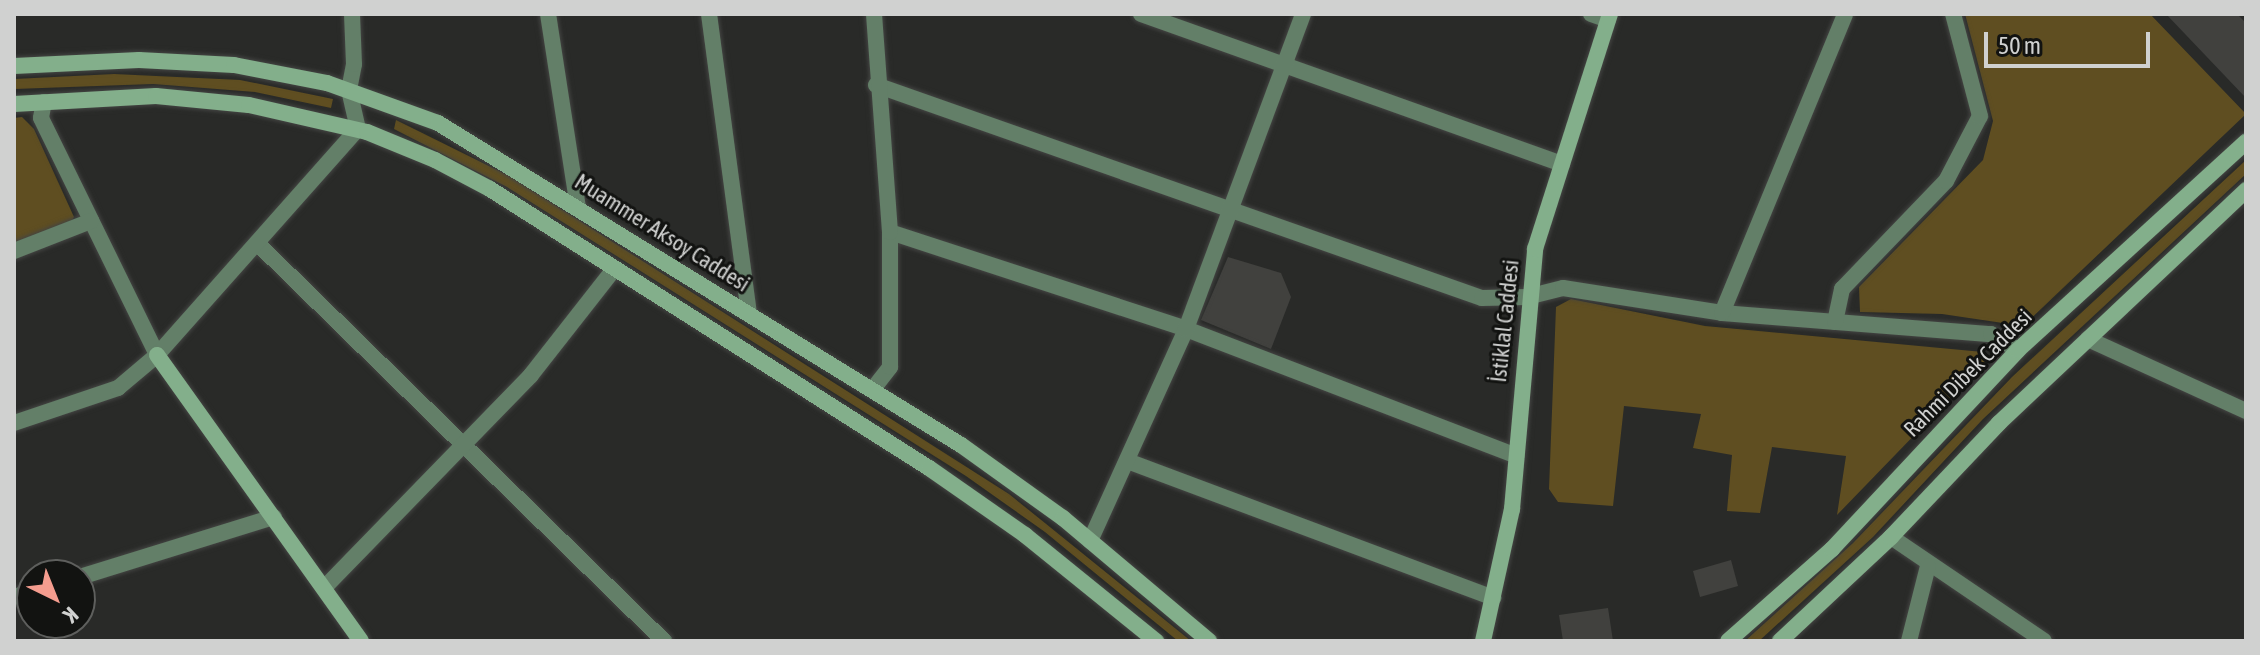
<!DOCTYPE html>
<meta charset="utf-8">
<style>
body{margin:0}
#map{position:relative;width:2260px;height:655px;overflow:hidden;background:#292a28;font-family:"Asap Condensed",sans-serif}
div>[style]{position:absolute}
.green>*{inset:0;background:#5f4e21}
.building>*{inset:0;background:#41413e}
.roads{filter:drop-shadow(0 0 2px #444543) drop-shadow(0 0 2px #444543)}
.street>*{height:16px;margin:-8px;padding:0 8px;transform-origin:8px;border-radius:8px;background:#637f68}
.secondary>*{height:16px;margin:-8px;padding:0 8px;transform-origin:8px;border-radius:8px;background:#83af8b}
span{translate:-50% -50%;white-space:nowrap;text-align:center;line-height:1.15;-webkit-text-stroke:6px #121311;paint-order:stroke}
.street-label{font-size:22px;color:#d0d1d0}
.frame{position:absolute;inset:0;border:16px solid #d0d1d0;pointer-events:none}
.north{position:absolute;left:16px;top:559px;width:80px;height:80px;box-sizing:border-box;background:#121311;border:2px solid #5e5f5d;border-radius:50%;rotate:137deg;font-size:22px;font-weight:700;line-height:32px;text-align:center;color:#d0d1d0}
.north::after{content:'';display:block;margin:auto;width:28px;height:36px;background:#f59d8f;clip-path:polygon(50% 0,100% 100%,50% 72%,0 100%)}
.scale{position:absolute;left:1984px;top:32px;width:166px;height:36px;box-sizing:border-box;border:4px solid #d0d1d0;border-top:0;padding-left:10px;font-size:24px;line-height:28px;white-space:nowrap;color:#d0d1d0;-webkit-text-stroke:6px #121311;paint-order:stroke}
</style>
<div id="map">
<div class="green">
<div style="clip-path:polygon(1965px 14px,2150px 14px,2246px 114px,2023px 326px,1942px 314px,1860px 312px,1859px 287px,1983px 160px,1993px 121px)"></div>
<div style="clip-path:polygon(114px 74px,240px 80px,333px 99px,331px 108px,255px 92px,153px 84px,14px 89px,14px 79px)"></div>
<div style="clip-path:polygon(22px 117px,34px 129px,74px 217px,68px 226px,14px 244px,14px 118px)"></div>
<div style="clip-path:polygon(396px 120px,509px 176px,1009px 494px,1191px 641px,1178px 641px,1045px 532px,966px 476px,507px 187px,394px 129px)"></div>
<div style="clip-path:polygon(2246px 160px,2246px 174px,1983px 419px,1873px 537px,1759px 641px,1745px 641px,1853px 543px,2012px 377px)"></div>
<div style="clip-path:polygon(1571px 299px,1705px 326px,1983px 352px,1985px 362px,1837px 515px,1846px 456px,1772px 447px,1760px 513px,1727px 511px,1732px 455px,1693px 448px,1701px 414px,1624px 406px,1613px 506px,1558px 502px,1549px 489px,1556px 307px)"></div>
</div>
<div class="building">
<div style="clip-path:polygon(2166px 14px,2237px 14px,2246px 23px,2246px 98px)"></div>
<div style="clip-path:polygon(1228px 257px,1281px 273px,1291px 297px,1271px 349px,1201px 320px)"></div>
<div style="clip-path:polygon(1731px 560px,1738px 586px,1700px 597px,1693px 571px)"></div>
<div style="clip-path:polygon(1608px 608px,1613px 641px,1563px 641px,1559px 615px)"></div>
</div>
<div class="roads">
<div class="street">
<div style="left:548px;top:14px;width:195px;rotate:81.2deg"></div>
<div style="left:709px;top:14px;width:303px;rotate:82.4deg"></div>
<div style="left:1141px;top:14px;width:447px;rotate:19.6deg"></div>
<div style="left:1591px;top:14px;width:18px;rotate:19deg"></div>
<div style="left:876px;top:85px;width:642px;rotate:19.37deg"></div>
<div style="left:1482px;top:298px;width:45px;rotate:-1.3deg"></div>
<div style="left:1527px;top:297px;width:37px;rotate:-14deg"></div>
<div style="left:1563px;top:288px;width:161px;rotate:8.9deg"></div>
<div style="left:1722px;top:313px;width:270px;rotate:4.5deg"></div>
<div style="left:1991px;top:334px;width:31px;rotate:31deg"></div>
<div style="left:44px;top:102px;width:16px;rotate:101deg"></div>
<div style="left:41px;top:118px;width:264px;rotate:63.9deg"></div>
<div style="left:890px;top:232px;width:311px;rotate:18.1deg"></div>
<div style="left:1186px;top:329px;width:354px;rotate:21deg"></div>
<div style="left:258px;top:244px;width:568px;rotate:44.36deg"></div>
<div style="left:14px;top:251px;width:83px;rotate:-21.3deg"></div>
<div style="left:1722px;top:313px;width:323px;rotate:-67.6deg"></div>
<div style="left:1835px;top:322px;width:34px;rotate:-78deg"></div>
<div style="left:1842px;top:289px;width:150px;rotate:-46.1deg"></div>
<div style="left:1946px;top:181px;width:73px;rotate:-62.4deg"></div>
<div style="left:1980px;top:116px;width:106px;rotate:-104.8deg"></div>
<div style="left:2088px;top:339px;width:174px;rotate:24.5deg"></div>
<div style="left:873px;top:389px;width:28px;rotate:-52deg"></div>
<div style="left:890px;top:367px;width:135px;rotate:-90deg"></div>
<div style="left:890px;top:232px;width:219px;rotate:-94.2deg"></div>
<div style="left:14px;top:423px;width:110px;rotate:-18.6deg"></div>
<div style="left:118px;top:388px;width:51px;rotate:-40.2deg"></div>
<div style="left:157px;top:355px;width:302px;rotate:-48.4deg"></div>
<div style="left:358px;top:129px;width:40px;rotate:-103deg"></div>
<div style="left:349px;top:90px;width:26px;rotate:-79deg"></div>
<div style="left:354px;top:64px;width:50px;rotate:-92.3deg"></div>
<div style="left:1130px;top:462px;width:388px;rotate:20.5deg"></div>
<div style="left:1891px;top:537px;width:185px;rotate:34.2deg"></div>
<div style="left:1090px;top:541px;width:233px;rotate:-65.6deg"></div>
<div style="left:1186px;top:329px;width:336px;rotate:-69.6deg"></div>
<div style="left:80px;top:577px;width:203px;rotate:-17.2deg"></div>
<div style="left:324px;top:588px;width:297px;rotate:-45.8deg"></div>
<div style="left:531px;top:375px;width:135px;rotate:-51.9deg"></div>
<div style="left:14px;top:597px;width:19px;rotate:-18deg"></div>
<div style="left:1909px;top:641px;width:77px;rotate:-75.8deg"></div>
</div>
<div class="secondary">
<div style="left:14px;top:66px;width:125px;rotate:-2.7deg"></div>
<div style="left:139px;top:60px;width:95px;rotate:3deg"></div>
<div style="left:234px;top:65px;width:95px;rotate:11deg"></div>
<div style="left:327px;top:83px;width:118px;rotate:19.8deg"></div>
<div style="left:438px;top:123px;width:614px;rotate:31.62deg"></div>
<div style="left:961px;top:445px;width:125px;rotate:35.6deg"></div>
<div style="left:1063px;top:518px;width:191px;rotate:40.1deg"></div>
<div style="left:14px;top:104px;width:142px;rotate:-3.2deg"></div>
<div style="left:156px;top:96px;width:93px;rotate:5.5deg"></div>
<div style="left:249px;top:105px;width:121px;rotate:12.9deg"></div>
<div style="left:367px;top:132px;width:74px;rotate:22.4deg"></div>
<div style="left:435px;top:160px;width:62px;rotate:27.8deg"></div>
<div style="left:490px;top:189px;width:520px;rotate:32.44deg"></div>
<div style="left:929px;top:468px;width:117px;rotate:34.9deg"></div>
<div style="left:1025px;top:535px;width:169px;rotate:39deg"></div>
<div style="left:157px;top:355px;width:351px;rotate:54.5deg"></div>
<div style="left:1483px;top:641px;width:135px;rotate:-77.6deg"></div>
<div style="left:1512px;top:509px;width:261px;rotate:-84.9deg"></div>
<div style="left:1535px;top:249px;width:247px;rotate:-72.3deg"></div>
<div style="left:1728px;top:641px;width:139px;rotate:-41.5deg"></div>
<div style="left:1832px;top:549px;width:272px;rotate:-46.9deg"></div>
<div style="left:2018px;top:350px;width:309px;rotate:-42.4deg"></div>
<div style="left:1780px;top:641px;width:152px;rotate:-43.1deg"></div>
<div style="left:1891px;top:537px;width:157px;rotate:-46.5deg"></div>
<div style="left:1999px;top:423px;width:340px;rotate:-43.3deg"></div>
</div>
</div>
<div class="street-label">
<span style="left:662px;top:233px;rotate:32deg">Muammer Aksoy Caddesi</span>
<span style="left:1505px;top:321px;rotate:-84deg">İstiklal Caddesi</span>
<span style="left:1968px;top:373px;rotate:-45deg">Rahmi Dibek Caddesi</span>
</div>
<div class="frame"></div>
<div class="north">K</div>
<div class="scale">50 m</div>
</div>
